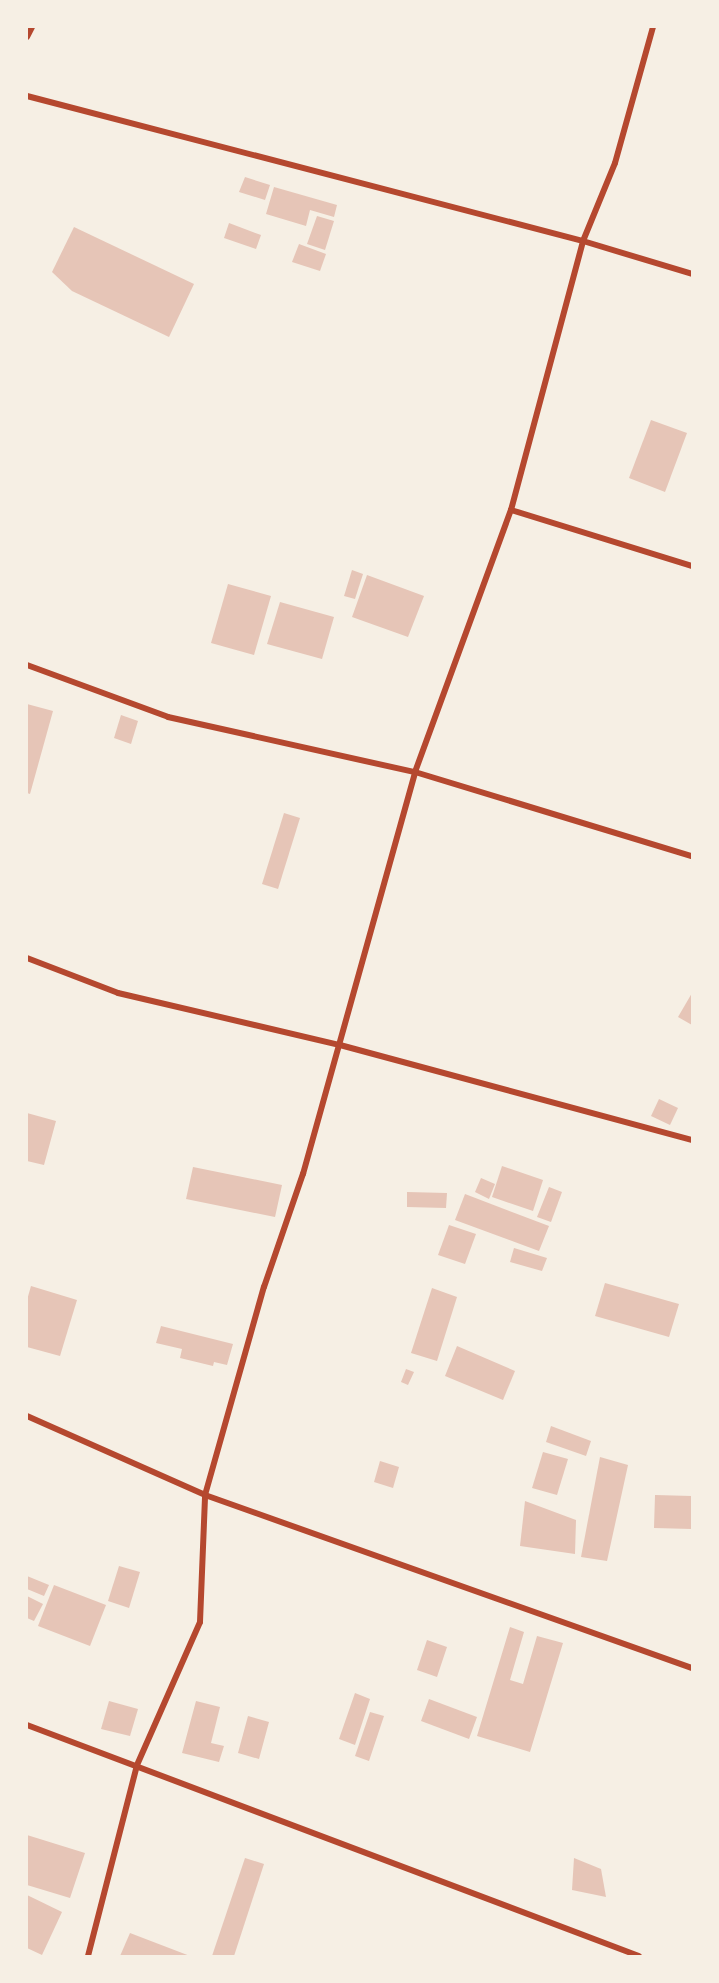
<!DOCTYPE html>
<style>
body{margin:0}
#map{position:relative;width:719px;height:1983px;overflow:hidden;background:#f6efe4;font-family:Helvetica,sans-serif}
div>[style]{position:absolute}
.building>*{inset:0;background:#e6c5b7}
.minor>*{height:6px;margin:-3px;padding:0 3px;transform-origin:3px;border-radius:3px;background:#b5482f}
span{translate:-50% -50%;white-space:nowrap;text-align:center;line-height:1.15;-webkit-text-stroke:5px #f6efe4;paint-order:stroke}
.frame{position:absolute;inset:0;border:28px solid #f6efe4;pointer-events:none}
</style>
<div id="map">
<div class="building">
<div style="clip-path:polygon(245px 177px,270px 185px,265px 200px,239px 192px)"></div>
<div style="clip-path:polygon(274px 187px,337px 205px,334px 217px,310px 210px,306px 226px,266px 214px)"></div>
<div style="clip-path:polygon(317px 216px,334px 221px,325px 250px,307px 244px)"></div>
<div style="clip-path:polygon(229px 223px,261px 235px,256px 249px,224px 238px)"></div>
<div style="clip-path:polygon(74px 227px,194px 284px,169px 337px,72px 291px,52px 272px)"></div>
<div style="clip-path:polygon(299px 244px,326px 254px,320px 271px,292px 262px)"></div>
<div style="clip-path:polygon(651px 420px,687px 433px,665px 492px,629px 478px)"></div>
<div style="clip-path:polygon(352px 570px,363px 574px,355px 599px,344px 596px)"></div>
<div style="clip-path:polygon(367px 575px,424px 596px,408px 637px,352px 617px)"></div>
<div style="clip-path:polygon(228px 584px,271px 596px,254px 655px,211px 643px)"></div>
<div style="clip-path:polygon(280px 602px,334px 617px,322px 659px,267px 644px)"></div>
<div style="clip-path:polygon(27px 704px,53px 711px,30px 794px,27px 793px)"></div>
<div style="clip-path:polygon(121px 715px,138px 721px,131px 744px,114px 738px)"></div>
<div style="clip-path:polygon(284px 813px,300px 818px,278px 889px,262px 884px)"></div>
<div style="clip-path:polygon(692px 993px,692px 1025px,678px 1017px)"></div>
<div style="clip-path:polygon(659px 1099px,678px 1108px,670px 1125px,651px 1116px)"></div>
<div style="clip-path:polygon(27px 1113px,56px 1121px,44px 1165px,27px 1161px)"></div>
<div style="clip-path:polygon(502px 1166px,543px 1180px,533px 1211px,492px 1197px)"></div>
<div style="clip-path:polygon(193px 1167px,282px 1185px,275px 1217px,186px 1199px)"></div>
<div style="clip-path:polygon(481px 1178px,495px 1184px,489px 1199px,475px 1192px)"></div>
<div style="clip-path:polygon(549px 1187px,562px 1192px,551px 1222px,537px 1217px)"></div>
<div style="clip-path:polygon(407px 1192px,447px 1193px,446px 1208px,407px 1207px)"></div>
<div style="clip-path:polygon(465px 1194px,549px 1226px,539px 1251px,455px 1220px)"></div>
<div style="clip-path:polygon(449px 1225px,476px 1234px,465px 1264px,438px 1255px)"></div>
<div style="clip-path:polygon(514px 1248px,547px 1258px,542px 1271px,510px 1262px)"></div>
<div style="clip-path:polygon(605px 1283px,679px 1304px,669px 1337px,595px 1316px)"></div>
<div style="clip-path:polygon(31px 1286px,77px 1300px,60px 1356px,27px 1347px,27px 1300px)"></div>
<div style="clip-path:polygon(432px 1288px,457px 1297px,437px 1361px,411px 1353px)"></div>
<div style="clip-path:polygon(161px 1326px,233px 1344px,227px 1365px,214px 1362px,213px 1366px,180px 1358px,182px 1349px,156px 1343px)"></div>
<div style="clip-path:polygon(457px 1346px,515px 1371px,503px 1400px,445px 1376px)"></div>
<div style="clip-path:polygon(406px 1369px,414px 1372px,408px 1385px,401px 1382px)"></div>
<div style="clip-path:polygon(551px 1426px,591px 1441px,586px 1456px,546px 1442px)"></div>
<div style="clip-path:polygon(543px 1452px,568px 1459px,557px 1495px,532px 1488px)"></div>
<div style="clip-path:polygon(600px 1457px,628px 1465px,607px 1561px,581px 1557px)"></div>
<div style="clip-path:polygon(380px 1461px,399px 1467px,393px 1488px,374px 1482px)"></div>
<div style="clip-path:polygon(655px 1495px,692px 1496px,692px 1529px,654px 1528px)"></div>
<div style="clip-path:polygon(525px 1501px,576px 1520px,575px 1554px,520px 1546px)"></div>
<div style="clip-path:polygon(119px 1566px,140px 1572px,129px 1608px,108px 1601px)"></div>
<div style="clip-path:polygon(27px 1576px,49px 1585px,44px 1596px,27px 1589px)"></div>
<div style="clip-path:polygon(54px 1585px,106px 1605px,90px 1646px,38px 1626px)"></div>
<div style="clip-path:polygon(27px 1596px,43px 1604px,34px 1621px,27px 1618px)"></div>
<div style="clip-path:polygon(510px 1627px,524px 1632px,510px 1680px,523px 1684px,537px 1636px,563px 1643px,530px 1752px,477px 1736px)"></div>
<div style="clip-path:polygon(427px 1640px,447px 1647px,437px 1677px,417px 1670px)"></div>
<div style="clip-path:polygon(355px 1693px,370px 1699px,355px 1745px,339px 1739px)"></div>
<div style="clip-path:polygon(429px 1699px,477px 1717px,469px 1739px,421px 1721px)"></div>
<div style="clip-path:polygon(109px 1701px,138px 1709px,130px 1736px,101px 1729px)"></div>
<div style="clip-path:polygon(196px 1701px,220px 1707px,211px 1743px,224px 1746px,219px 1762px,182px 1753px)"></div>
<div style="clip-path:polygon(370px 1712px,384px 1716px,369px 1761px,355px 1756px)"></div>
<div style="clip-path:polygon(248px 1716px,269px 1722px,259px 1759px,238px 1753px)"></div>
<div style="clip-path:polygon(27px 1835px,85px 1853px,70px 1898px,27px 1885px)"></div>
<div style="clip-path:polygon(245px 1858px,264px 1864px,234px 1956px,212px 1956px)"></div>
<div style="clip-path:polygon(574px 1858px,601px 1869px,606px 1897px,572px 1890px)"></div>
<div style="clip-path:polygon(27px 1895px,62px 1912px,42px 1955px,27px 1948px)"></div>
<div style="clip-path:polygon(130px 1933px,190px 1956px,120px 1956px)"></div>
</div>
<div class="minor">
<div style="left:27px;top:37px;width:11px;rotate:-63deg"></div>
<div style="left:27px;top:96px;width:575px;rotate:14.62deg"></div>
<div style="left:583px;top:241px;width:114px;rotate:16.8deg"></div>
<div style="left:511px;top:510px;width:189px;rotate:17.2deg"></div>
<div style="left:27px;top:665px;width:150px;rotate:20.2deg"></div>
<div style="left:168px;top:717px;width:253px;rotate:12.6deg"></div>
<div style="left:415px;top:772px;width:289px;rotate:16.9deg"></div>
<div style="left:27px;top:958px;width:97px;rotate:21deg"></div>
<div style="left:118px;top:993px;width:228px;rotate:13.2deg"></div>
<div style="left:340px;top:1045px;width:365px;rotate:15.1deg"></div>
<div style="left:27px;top:1416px;width:195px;rotate:23.9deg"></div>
<div style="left:205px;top:1495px;width:517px;rotate:19.56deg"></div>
<div style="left:27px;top:1725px;width:654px;rotate:20.68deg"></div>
<div style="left:88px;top:1956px;width:197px;rotate:-75.6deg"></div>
<div style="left:137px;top:1765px;width:156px;rotate:-66.2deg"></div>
<div style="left:200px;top:1622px;width:127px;rotate:-87.7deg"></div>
<div style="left:205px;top:1495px;width:216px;rotate:-74.2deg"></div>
<div style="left:264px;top:1287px;width:120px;rotate:-71deg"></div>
<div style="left:303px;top:1174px;width:417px;rotate:-74.4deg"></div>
<div style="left:415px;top:772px;width:279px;rotate:-69.9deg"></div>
<div style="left:511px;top:510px;width:278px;rotate:-75deg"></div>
<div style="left:583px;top:241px;width:84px;rotate:-67.7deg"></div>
<div style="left:615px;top:163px;width:141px;rotate:-74.4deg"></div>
</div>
<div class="frame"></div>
</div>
